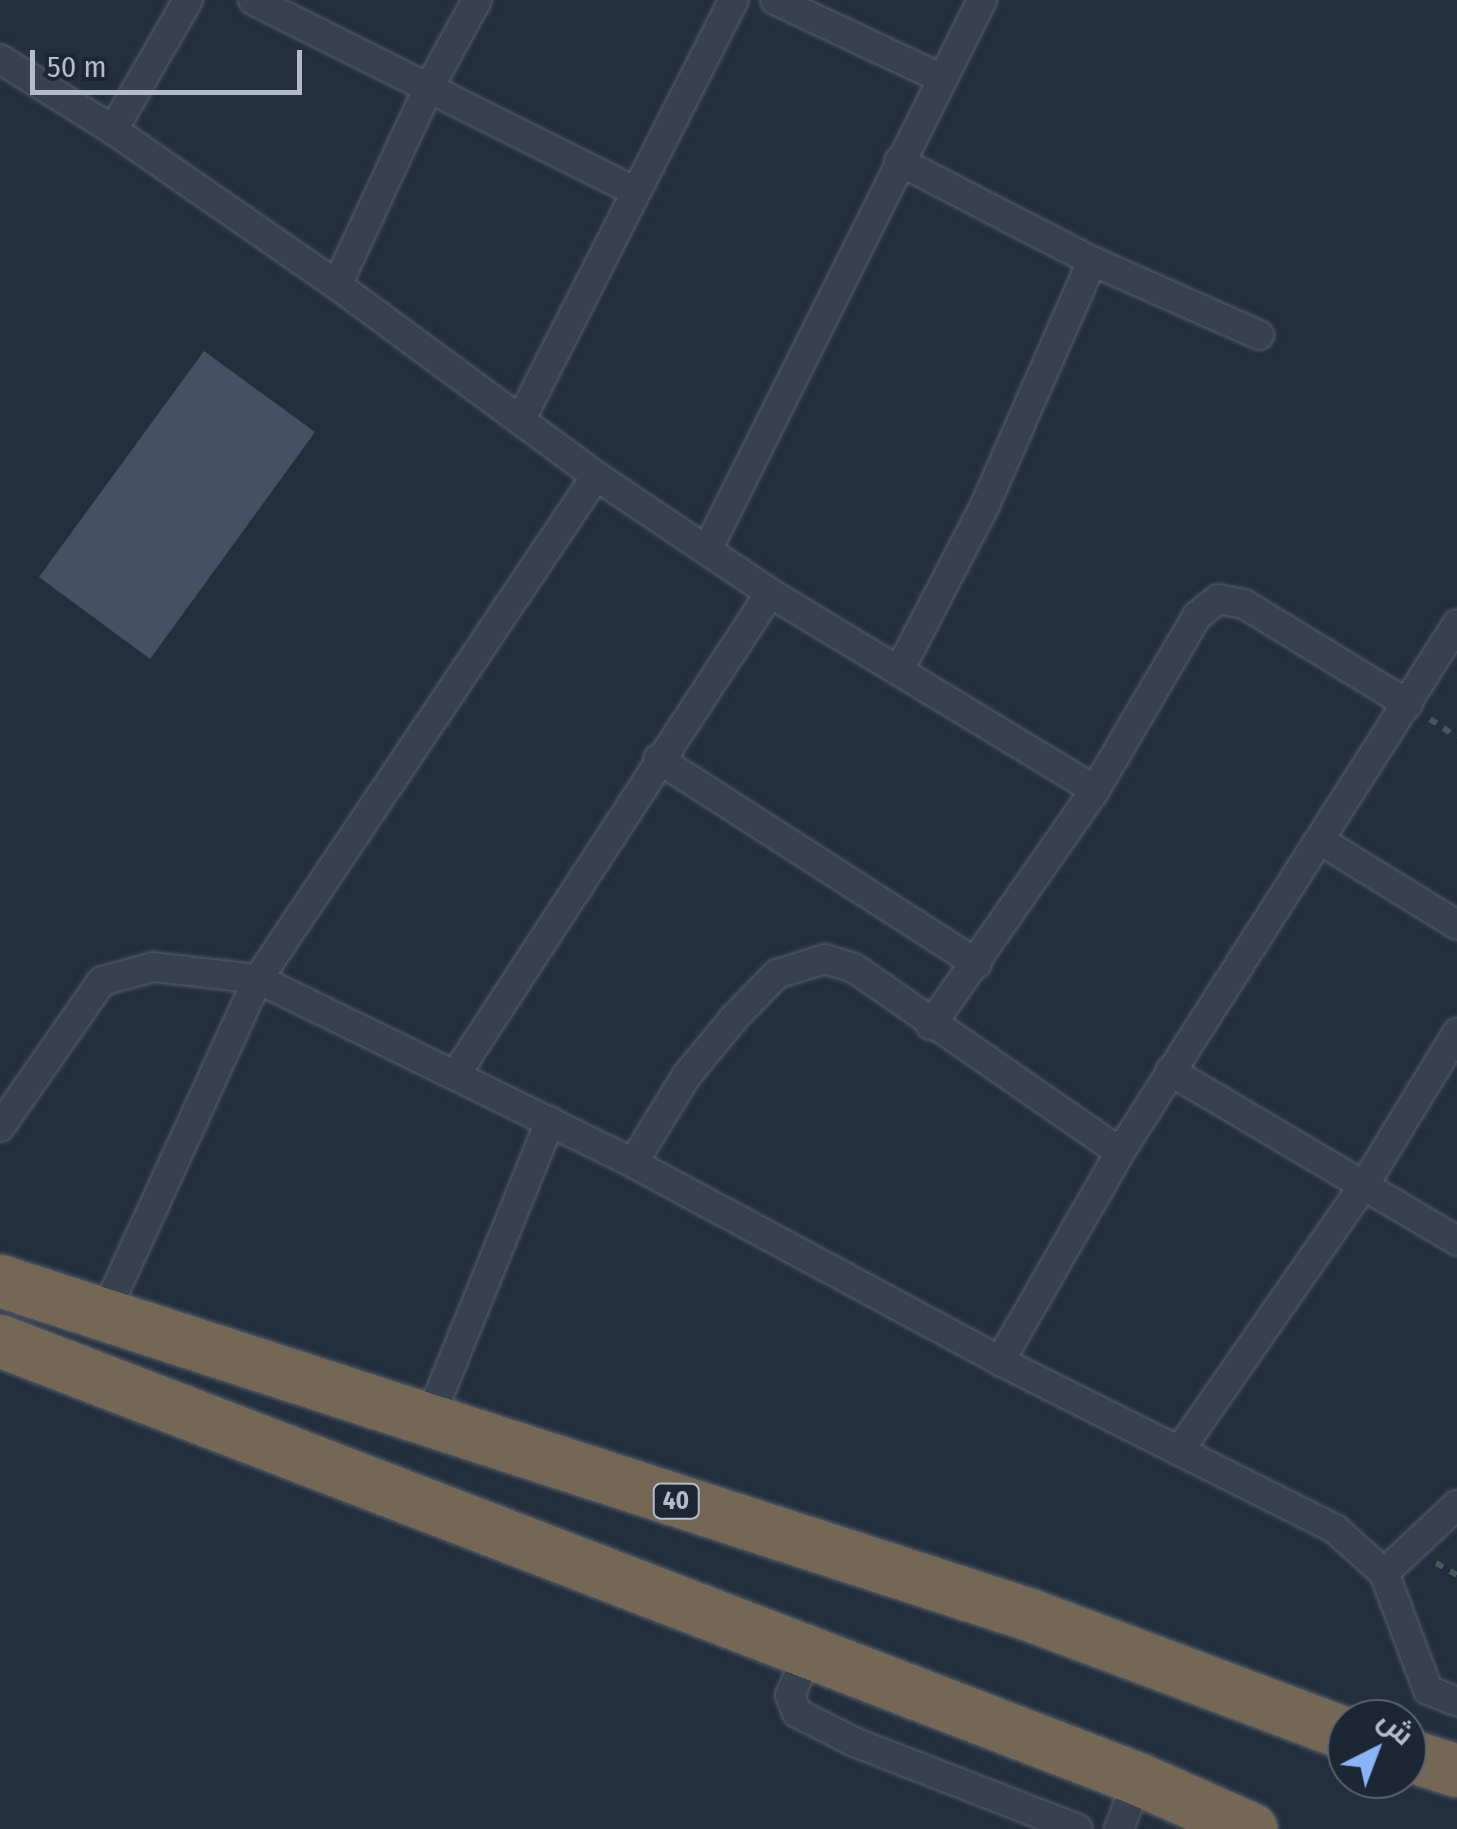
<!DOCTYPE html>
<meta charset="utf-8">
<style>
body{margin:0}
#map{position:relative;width:1457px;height:1829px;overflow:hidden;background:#242f3e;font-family:"Fira Sans Condensed",Cairo,sans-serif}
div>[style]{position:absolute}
.building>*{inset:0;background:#455162}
.path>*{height:6px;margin-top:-3px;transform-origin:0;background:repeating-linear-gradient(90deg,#44595c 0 8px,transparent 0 16px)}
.roads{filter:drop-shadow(0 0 2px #565f6c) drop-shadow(0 0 2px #565f6c)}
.street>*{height:28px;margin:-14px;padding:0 14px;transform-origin:14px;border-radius:14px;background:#38414e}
.highway>*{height:52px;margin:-26px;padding:0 26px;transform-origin:26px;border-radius:26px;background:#746855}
span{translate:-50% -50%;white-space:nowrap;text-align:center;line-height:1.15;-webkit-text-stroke:8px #1d2633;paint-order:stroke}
.shield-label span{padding:2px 8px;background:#1d2633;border:2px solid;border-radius:8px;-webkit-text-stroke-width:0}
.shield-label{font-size:25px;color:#b4bcc9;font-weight:700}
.north{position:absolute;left:1327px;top:1699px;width:100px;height:100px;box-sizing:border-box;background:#1d2633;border:2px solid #59626f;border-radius:50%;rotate:42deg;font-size:28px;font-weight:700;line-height:40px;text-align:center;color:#b4bcc9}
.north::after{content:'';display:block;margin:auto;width:35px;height:45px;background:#8ab4f8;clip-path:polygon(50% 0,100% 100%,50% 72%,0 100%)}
.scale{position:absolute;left:30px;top:50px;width:272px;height:45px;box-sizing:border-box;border:5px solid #b4bcc9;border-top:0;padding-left:12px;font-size:30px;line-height:35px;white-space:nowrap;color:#b4bcc9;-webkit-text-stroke:8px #1d2633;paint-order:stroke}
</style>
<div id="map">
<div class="building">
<div style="clip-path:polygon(204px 351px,315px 432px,150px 659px,39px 577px)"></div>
</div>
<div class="path">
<div style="left:1430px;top:719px;width:32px;rotate:34deg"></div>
<div style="left:1436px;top:1563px;width:24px;rotate:30deg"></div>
</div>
<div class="roads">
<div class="street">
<div style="left:188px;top:0;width:150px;rotate:120deg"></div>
<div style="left:113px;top:130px;width:272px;rotate:34.7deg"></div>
<div style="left:253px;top:0;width:427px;rotate:26.6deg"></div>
<div style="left:477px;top:0;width:102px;rotate:118.8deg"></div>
<div style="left:428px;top:89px;width:216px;rotate:114.9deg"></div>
<div style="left:337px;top:285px;width:322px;rotate:36.4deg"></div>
<div style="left:596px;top:476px;width:210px;rotate:33.9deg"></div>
<div style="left:770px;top:593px;width:380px;rotate:31.2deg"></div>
<div style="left:1095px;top:790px;width:287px;rotate:124.9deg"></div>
<div style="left:775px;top:0;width:183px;rotate:25.2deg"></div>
<div style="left:0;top:59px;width:133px;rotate:32.1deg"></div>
<div style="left:899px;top:161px;width:217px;rotate:27.4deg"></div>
<div style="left:1092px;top:261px;width:183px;rotate:23.9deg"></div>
<div style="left:521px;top:419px;width:470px;rotate:-63.1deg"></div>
<div style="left:707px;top:550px;width:615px;rotate:-63.43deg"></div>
<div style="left:900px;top:669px;width:185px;rotate:-62.6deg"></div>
<div style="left:985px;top:505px;width:266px;rotate:-66.3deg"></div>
<div style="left:658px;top:759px;width:379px;rotate:32.7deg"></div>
<div style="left:1095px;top:790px;width:202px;rotate:-59.6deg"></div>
<div style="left:1197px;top:616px;width:27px;rotate:-39deg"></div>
<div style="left:1218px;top:599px;width:26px;rotate:11deg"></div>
<div style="left:1244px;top:604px;width:192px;rotate:31.4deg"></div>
<div style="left:1321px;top:841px;width:160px;rotate:31.7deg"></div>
<div style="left:1170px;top:1071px;width:334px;rotate:30.6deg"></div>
<div style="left:456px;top:1074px;width:574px;rotate:-56.86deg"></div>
<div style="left:0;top:1127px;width:178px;rotate:-55.1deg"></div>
<div style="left:102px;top:981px;width:53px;rotate:-15.4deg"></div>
<div style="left:153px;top:967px;width:106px;rotate:6.5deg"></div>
<div style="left:258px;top:979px;width:418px;rotate:26.1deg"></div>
<div style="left:633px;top:1163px;width:417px;rotate:28.3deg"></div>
<div style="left:1000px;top:1361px;width:375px;rotate:26.6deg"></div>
<div style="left:1335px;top:1529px;width:66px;rotate:41.9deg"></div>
<div style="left:1384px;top:1573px;width:125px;rotate:69.4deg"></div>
<div style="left:1428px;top:1690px;width:31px;rotate:22deg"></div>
<div style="left:633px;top:1163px;width:103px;rotate:-58.5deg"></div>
<div style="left:687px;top:1075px;width:75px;rotate:-50.4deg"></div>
<div style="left:735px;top:1017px;width:60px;rotate:-45.7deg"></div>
<div style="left:777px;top:974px;width:50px;rotate:-17.4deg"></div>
<div style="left:825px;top:959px;width:30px;rotate:17deg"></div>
<div style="left:854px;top:968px;width:323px;rotate:34.7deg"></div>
<div style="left:103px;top:1317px;width:372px;rotate:-65.4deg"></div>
<div style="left:258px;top:979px;width:606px;rotate:-56.1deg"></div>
<div style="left:1000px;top:1361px;width:241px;rotate:-60.1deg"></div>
<div style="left:1120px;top:1152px;width:626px;rotate:-57.45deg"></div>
<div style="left:428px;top:1422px;width:325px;rotate:-67.9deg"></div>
<div style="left:1179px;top:1451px;width:328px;rotate:-55.2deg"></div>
<div style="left:1366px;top:1182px;width:175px;rotate:-58.6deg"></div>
<div style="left:1384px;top:1573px;width:100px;rotate:-43deg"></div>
<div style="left:810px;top:1651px;width:48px;rotate:114.4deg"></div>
<div style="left:790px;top:1695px;width:19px;rotate:69deg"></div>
<div style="left:797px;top:1713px;width:64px;rotate:27deg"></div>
<div style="left:854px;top:1742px;width:240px;rotate:21.2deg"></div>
<div style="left:1119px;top:1829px;width:53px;rotate:-69.2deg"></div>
</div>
<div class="highway">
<div style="left:0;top:1281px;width:1080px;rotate:17.97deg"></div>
<div style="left:1027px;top:1614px;width:342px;rotate:20.6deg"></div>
<div style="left:0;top:1341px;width:1219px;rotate:21.05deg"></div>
<div style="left:1138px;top:1779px;width:124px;rotate:23.9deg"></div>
<div style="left:1407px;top:1755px;width:52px;rotate:17.7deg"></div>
</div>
</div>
<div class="shield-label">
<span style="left:676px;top:1501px">40</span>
</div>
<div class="north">ش</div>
<div class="scale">50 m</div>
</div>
